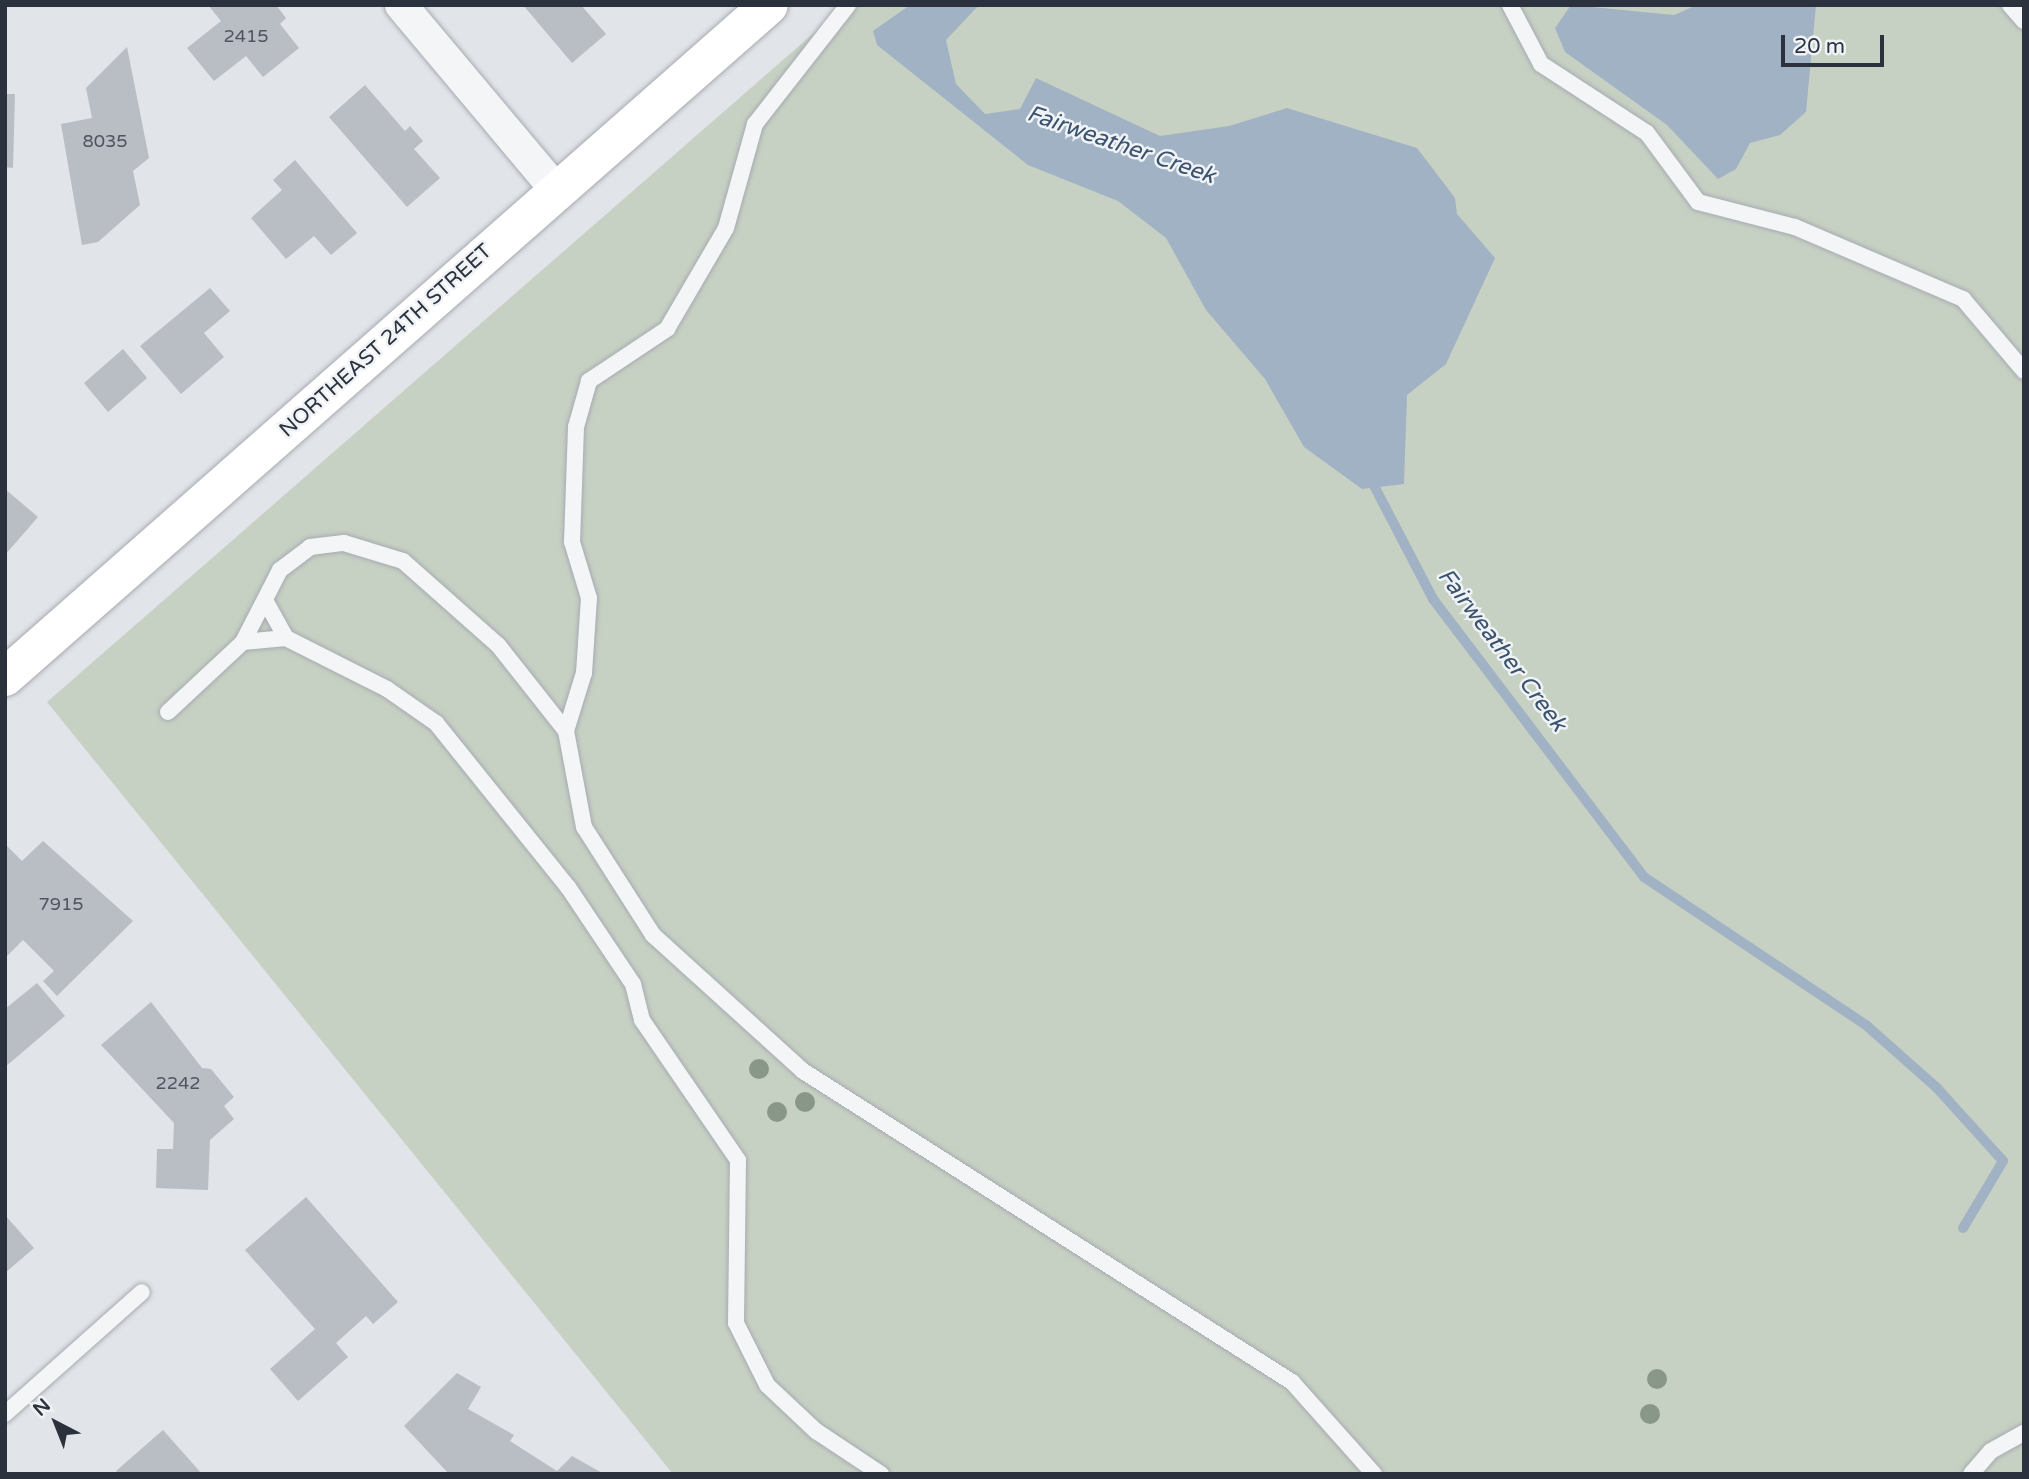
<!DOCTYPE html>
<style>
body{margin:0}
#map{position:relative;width:2029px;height:1479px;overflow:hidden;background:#e1e4e8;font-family:"Varela Round",sans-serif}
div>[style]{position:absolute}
.green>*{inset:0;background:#c7d1c3}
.water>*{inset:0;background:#a0b2c4}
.stream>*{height:10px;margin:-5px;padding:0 5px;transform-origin:5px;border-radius:5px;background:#a0b2c4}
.building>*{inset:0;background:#b9bdc4}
.roads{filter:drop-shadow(0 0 2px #a7abb2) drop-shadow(0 0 2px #a7abb2)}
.service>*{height:16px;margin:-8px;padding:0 8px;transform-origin:8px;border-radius:8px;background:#f3f5f7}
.minor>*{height:32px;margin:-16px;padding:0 16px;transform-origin:16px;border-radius:16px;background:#f3f5f7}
.secondary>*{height:38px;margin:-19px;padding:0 19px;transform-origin:19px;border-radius:19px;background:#fff}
.trees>*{width:20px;height:20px;margin:-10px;border-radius:50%;background:#889788}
span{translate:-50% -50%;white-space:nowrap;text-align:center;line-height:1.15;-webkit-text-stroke:5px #f0f3f6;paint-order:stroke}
.number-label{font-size:18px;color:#4e5560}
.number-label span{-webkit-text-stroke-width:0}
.street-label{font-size:21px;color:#2b323e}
.water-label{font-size:23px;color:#3a526d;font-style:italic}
.frame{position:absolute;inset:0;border:7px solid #2b323e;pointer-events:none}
.north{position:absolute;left:21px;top:1388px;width:70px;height:70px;-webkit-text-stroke:5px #f0f3f6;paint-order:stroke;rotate:318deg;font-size:19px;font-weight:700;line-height:28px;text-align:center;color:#2b323e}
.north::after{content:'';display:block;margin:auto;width:24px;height:32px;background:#2b323e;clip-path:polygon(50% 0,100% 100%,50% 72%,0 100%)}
.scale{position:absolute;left:1781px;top:35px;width:103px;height:32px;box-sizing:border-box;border:4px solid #2b323e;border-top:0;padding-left:9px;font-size:21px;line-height:24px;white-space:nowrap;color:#2b323e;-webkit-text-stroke:5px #f0f3f6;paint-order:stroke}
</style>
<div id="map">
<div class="green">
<div style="clip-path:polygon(846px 5px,2024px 5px,2024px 1474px,673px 1474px,47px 702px)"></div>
</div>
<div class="water">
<div style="clip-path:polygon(910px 5px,979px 5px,946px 40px,956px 84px,985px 114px,1020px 109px,1036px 78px,1160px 136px,1229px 126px,1287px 108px,1417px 148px,1455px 198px,1457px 214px,1495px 258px,1446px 364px,1407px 395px,1404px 484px,1362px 489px,1304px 447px,1265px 379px,1206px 310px,1166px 238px,1118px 201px,1028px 165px,877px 45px,873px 31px)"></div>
<div style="clip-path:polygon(1571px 5px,1674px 15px,1697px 5px,1816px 5px,1806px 112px,1780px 135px,1750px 143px,1736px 169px,1718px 179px,1667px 125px,1565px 52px,1555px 28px)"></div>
</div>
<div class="stream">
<div style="left:1369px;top:476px;width:139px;rotate:62.5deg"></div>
<div style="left:1433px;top:599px;width:349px;rotate:52.8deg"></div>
<div style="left:1644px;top:877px;width:268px;rotate:33.7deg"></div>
<div style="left:1867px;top:1026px;width:94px;rotate:41.5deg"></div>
<div style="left:1937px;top:1088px;width:98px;rotate:47.9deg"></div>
<div style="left:2003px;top:1161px;width:78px;rotate:120.8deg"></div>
</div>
<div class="building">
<div style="clip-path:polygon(208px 5px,276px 5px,286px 18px,280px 24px,299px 48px,263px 77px,246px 56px,214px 81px,187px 48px,221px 21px)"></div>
<div style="clip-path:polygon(523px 5px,581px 5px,606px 34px,572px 63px)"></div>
<div style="clip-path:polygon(127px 47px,149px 158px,133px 171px,140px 205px,98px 242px,82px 245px,61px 124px,92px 118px,86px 88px)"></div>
<div style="clip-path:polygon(365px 85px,405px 131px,410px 126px,423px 141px,414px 149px,440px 178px,407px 207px,329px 117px)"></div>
<div style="clip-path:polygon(5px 94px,15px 94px,13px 168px,5px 167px)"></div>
<div style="clip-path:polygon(295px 160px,357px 233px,331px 255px,314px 236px,286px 259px,251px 218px,282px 190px,273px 180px)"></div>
<div style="clip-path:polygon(210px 288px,230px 311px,204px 333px,224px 357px,181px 394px,140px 346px)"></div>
<div style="clip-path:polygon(123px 349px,147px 378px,108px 412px,84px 383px)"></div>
<div style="clip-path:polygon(5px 489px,38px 517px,5px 555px)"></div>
<div style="clip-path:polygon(43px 841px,133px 921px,57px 996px,43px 981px,54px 971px,23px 940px,5px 958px,5px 844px,22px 861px)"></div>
<div style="clip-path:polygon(37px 983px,65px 1016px,5px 1067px,5px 1009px)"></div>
<div style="clip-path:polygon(151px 1002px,202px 1068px,211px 1069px,234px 1097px,224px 1106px,234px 1119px,210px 1140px,208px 1190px,156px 1188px,157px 1149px,173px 1149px,174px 1123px,101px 1045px)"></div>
<div style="clip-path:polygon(306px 1197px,398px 1302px,373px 1324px,366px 1316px,336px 1343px,348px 1357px,298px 1401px,270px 1369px,315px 1329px,245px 1250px)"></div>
<div style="clip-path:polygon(5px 1215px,34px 1248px,5px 1273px)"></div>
<div style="clip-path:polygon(457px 1373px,481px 1387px,468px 1409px,514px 1435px,510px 1441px,557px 1471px,572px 1456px,604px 1474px,449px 1474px,404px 1426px)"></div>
<div style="clip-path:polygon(163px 1430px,202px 1474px,118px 1474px,116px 1471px)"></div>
</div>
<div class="roads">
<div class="service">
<div style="left:1510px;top:5px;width:67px;rotate:62.3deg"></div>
<div style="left:1541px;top:64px;width:126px;rotate:33.1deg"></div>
<div style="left:1647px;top:133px;width:86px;rotate:53.5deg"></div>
<div style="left:1698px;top:202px;width:100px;rotate:14.5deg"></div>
<div style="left:1795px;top:227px;width:183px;rotate:23.2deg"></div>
<div style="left:1963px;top:299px;width:94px;rotate:49.7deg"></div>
<div style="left:2010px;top:5px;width:21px;rotate:49deg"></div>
<div style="left:265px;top:600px;width:43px;rotate:61.1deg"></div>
<div style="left:243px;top:642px;width:43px;rotate:-5.3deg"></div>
<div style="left:286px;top:638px;width:113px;rotate:26.8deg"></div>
<div style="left:387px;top:689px;width:60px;rotate:34.8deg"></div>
<div style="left:436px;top:723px;width:211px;rotate:51.2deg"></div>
<div style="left:568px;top:887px;width:117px;rotate:56.2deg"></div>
<div style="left:633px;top:984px;width:37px;rotate:76deg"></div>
<div style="left:642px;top:1020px;width:170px;rotate:55.6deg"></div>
<div style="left:738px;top:1160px;width:163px;rotate:90.7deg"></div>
<div style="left:736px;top:1323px;width:69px;rotate:63.4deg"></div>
<div style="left:767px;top:1385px;width:67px;rotate:43.2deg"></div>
<div style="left:816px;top:1431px;width:78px;rotate:33.5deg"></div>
<div style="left:168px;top:712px;width:103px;rotate:-43deg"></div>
<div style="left:243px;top:642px;width:81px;rotate:-62.8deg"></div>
<div style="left:280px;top:570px;width:38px;rotate:-37deg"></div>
<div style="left:310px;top:547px;width:34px;rotate:-7deg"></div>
<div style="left:344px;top:543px;width:62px;rotate:17deg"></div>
<div style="left:403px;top:561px;width:127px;rotate:41.5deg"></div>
<div style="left:498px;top:645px;width:110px;rotate:51.7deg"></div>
<div style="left:566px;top:731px;width:98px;rotate:79.4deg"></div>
<div style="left:584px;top:827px;width:128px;rotate:57.4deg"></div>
<div style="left:653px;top:935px;width:202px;rotate:42.2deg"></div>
<div style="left:803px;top:1071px;width:580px;rotate:32.46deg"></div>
<div style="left:1292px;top:1382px;width:123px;rotate:48.3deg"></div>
<div style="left:566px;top:731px;width:61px;rotate:-72.8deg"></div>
<div style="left:584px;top:673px;width:75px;rotate:-86.2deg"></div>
<div style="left:589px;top:598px;width:59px;rotate:-106.9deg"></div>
<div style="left:572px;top:542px;width:115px;rotate:-88deg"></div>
<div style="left:576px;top:427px;width:48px;rotate:-74.2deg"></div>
<div style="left:589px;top:381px;width:94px;rotate:-33.7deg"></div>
<div style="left:667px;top:329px;width:117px;rotate:-59.7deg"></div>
<div style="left:726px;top:228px;width:108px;rotate:-74.4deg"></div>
<div style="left:755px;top:124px;width:151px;rotate:-52deg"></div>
<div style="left:5px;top:1414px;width:183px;rotate:-41.7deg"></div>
<div style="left:1971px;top:1474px;width:30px;rotate:-49deg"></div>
<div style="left:1991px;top:1451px;width:38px;rotate:-29deg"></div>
</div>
<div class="minor">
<div style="left:401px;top:5px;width:241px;rotate:50deg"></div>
</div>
<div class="secondary">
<div style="left:5px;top:677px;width:1017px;rotate:-41.33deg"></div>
</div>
</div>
<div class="trees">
<div style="left:759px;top:1069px"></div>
<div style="left:805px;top:1102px"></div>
<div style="left:777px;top:1112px"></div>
<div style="left:1657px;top:1379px"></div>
<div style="left:1650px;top:1414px"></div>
</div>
<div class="number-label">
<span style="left:246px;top:36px">2415</span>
<span style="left:105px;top:141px">8035</span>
<span style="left:61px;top:904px">7915</span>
<span style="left:178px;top:1083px">2242</span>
</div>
<div class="street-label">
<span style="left:386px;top:341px;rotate:-42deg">NORTHEAST 24TH STREET</span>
</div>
<div class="water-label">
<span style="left:1121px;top:145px;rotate:19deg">Fairweather Creek</span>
<span style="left:1502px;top:650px;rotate:53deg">Fairweather Creek</span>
</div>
<div class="frame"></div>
<div class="north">N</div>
<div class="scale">20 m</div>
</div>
